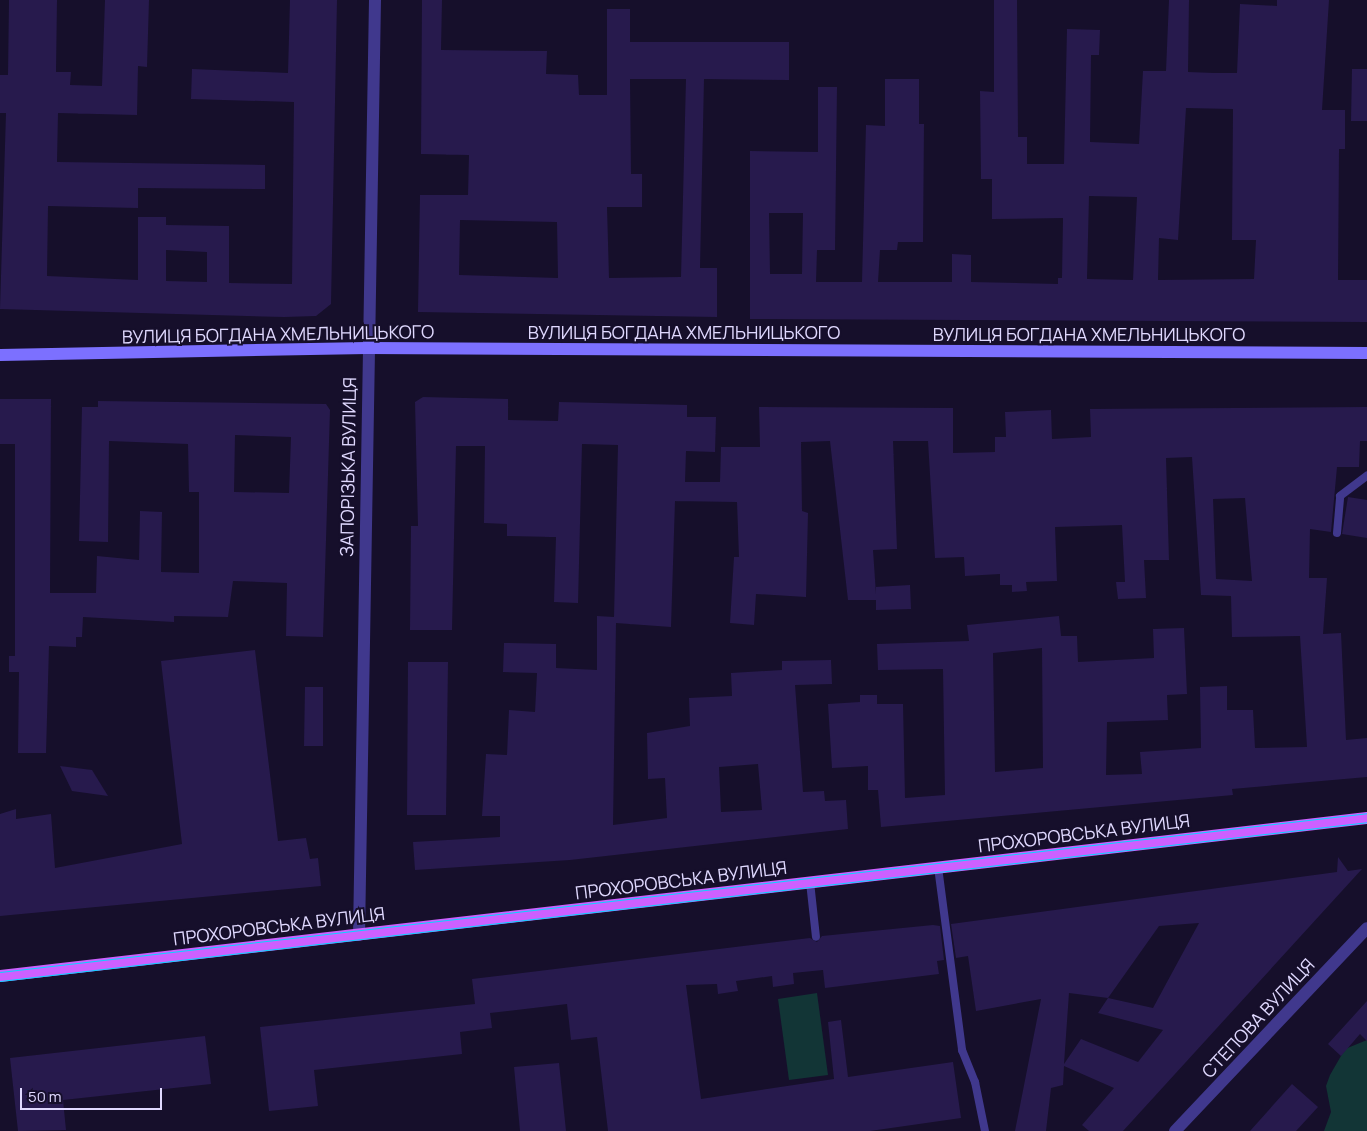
<!DOCTYPE html>
<meta charset="utf-8">
<style>
body{margin:0}
#map{position:relative;width:1367px;height:1131px;overflow:hidden;background:#160f2b;font-family:Manrope,sans-serif}
div>[style]{position:absolute}
.green>*{inset:0;background:#123536}
.building>*{inset:0;background:#271a4d}
.lane>*{height:8px;margin:-4px;padding:0 4px;transform-origin:4px;border-radius:4px;background:#40388d}
.street>*{height:12px;margin:-6px;padding:0 6px;transform-origin:6px;border-radius:6px;background:#40388d}
.secondary>*{height:12px;margin:-6px;padding:0 6px;transform-origin:6px;border-radius:6px;background:#7c70ff}
.primary>*{height:12px;margin:-6px;padding:0 6px;transform-origin:6px;border-radius:6px;background:#cd60ff}
.tram>*{height:1px;margin:-0.5px;padding:0 0.5px;transform-origin:0.5px;border-radius:0.5px;background:#05d7ff}
span{translate:-50% -50%;white-space:nowrap;text-align:center;line-height:1.15;-webkit-text-stroke:4px #160f2b;paint-order:stroke}
.street-label{font-size:18px;color:#e0d9ff}
.scale{position:absolute;left:20px;top:1088px;width:142px;height:22px;box-sizing:border-box;border:2px solid #e0d9ff;border-top:0;padding-left:6px;font-size:15px;line-height:18px;white-space:nowrap;color:#e0d9ff;-webkit-text-stroke:4px #160f2b;paint-order:stroke}
</style>
<div id="map">
<div class="green">
<div style="clip-path:polygon(817px 993px,828px 1075px,789px 1080px,778px 999px)"></div>
<div style="clip-path:polygon(1367px 1040px,1367px 1131px,1324px 1131px,1331px 1112px,1326px 1086px,1330px 1075px,1345px 1049px)"></div>
</div>
<div class="building">
<div style="clip-path:polygon(evenodd,9px 0,57px 0,56px 72px,71px 72px,70px 85px,102px 86px,105px 0,149px 0,147px 67px,138px 66px,137px 115px,58px 113px,57px 162px,265px 165px,265px 189px,138px 188px,138px 208px,48px 206px,47px 276px,138px 280px,138px 217px,166px 217px,166px 225px,229px 226px,229px 283px,292px 284px,294px 102px,191px 99px,192px 69px,288px 73px,290px 0,337px 0,331px 304px,316px 316px,284px 317px,0 309px,6px 113px,0 113px,0 75px,8px 75px,9px 0,166px 250px,207px 252px,207px 282px,166px 281px,166px 250px)"></div>
<div style="clip-path:polygon(evenodd,422px 0,442px 0,441px 50px,547px 51px,546px 74px,578px 75px,579px 95px,607px 95px,607px 9px,630px 9px,630px 42px,789px 42px,789px 80px,704px 79px,700px 268px,717px 268px,717px 317px,418px 312px,420px 195px,468px 195px,469px 155px,421px 154px,422px 0,630px 79px,686px 79px,681px 277px,609px 278px,607px 207px,642px 207px,642px 174px,631px 174px,630px 79px,422px 0,460px 220px,557px 222px,558px 278px,459px 275px,460px 220px)"></div>
<div style="clip-path:polygon(evenodd,994px 0,1017px 0,1018px 137px,1027px 137px,1027px 164px,1064px 164px,1067px 29px,1100px 30px,1099px 55px,1091px 55px,1090px 142px,1139px 144px,1143px 71px,1166px 71px,1169px 0,1189px 0,1188px 72px,1214px 73px,1237px 73px,1240px 4px,1277px 6px,1277px 0,1329px 0,1322px 110px,1345px 110px,1345px 149px,1339px 149px,1338px 280px,1367px 280px,1367px 322px,750px 319px,750px 151px,818px 152px,818px 87px,837px 87px,835px 250px,817px 250px,816px 282px,862px 282px,866px 125px,885px 126px,885px 79px,919px 79px,919px 124px,924px 124px,923px 242px,898px 242px,897px 250px,880px 250px,878px 282px,952px 282px,952px 254px,971px 255px,971px 282px,1058px 284px,1058px 278px,1062px 278px,1063px 218px,992px 219px,992px 179px,981px 179px,980px 91px,994px 92px,994px 0,1186px 108px,1233px 109px,1232px 240px,1256px 240px,1254px 279px,1158px 280px,1159px 238px,1178px 240px,1186px 108px,994px 0,1089px 196px,1137px 197px,1133px 280px,1087px 279px,1089px 196px,994px 0,769px 213px,803px 213px,802px 274px,770px 274px,769px 213px)"></div>
<div style="clip-path:polygon(1352px 69px,1367px 69px,1367px 121px,1351px 121px)"></div>
<div style="clip-path:polygon(evenodd,423px 397px,508px 399px,508px 420px,558px 421px,559px 402px,687px 405px,687px 417px,716px 417px,715px 452px,686px 451px,685px 482px,720px 482px,721px 447px,760px 447px,759px 407px,953px 408px,953px 453px,995px 452px,995px 437px,1006px 437px,1005px 412px,1051px 410px,1052px 439px,1091px 437px,1090px 409px,1367px 407px,1367px 441px,1360px 441px,1359px 467px,1337px 467px,1331px 532px,1310px 529px,1309px 578px,1327px 578px,1323px 634px,1341px 633px,1346px 740px,1367px 738px,1367px 777px,1232px 789px,1233px 795px,881px 827px,878px 790px,868px 790px,868px 766px,832px 768px,828px 704px,860px 702px,860px 695px,877px 695px,877px 704px,903px 704px,905px 798px,945px 795px,943px 669px,878px 670px,877px 644px,969px 641px,967px 625px,1059px 616px,1061px 636px,1077px 636px,1078px 662px,1154px 658px,1153px 629px,1184px 628px,1187px 694px,1167px 695px,1168px 720px,1107px 722px,1106px 775px,1142px 774px,1140px 752px,1201px 748px,1200px 687px,1227px 686px,1227px 710px,1253px 710px,1255px 748px,1307px 747px,1300px 636px,1232px 637px,1231px 596px,1201px 595px,1192px 457px,1166px 458px,1169px 560px,1144px 560px,1146px 598px,1118px 599px,1116px 582px,1125px 582px,1122px 525px,1055px 527px,1057px 581px,1026px 582px,1027px 591px,1012px 592px,1012px 585px,1000px 585px,1000px 574px,965px 576px,964px 557px,935px 558px,928px 441px,893px 441px,897px 549px,873px 550px,876px 594px,875px 587px,910px 585px,911px 609px,876px 610px,876px 600px,848px 600px,830px 441px,801px 442px,802px 511px,808px 513px,806px 597px,756px 594px,754px 625px,730px 623px,734px 557px,739px 557px,737px 502px,675px 501px,671px 627px,616px 623px,613px 825px,667px 818px,665px 778px,648px 779px,647px 733px,690px 726px,689px 698px,732px 696px,731px 673px,782px 670px,782px 661px,831px 660px,832px 684px,795px 685px,803px 792px,824px 791px,825px 801px,846px 800px,848px 829px,570px 860px,415px 870px,413px 842px,500px 837px,500px 816px,482px 816px,486px 754px,507px 755px,509px 710px,535px 712px,537px 673px,503px 672px,504px 643px,556px 644px,556px 668px,597px 670px,597px 616px,614px 617px,618px 445px,582px 444px,578px 603px,554px 602px,556px 537px,507px 536px,507px 524px,484px 523px,485px 446px,456px 446px,452px 630px,410px 630px,411px 526px,418px 526px,415px 402px,423px 397px,1245px 498px,1252px 581px,1216px 579px,1213px 499px,1245px 498px,423px 397px,1042px 648px,1043px 768px,995px 772px,993px 653px,1042px 648px,423px 397px,758px 764px,762px 810px,721px 812px,719px 767px,758px 764px)"></div>
<div style="clip-path:polygon(evenodd,0 399px,51px 399px,50px 593px,96px 593px,97px 556px,139px 560px,140px 511px,162px 512px,161px 572px,199px 573px,199px 492px,189px 492px,188px 444px,109px 441px,108px 542px,79px 541px,82px 407px,98px 407px,98px 401px,326px 404px,330px 410px,323px 637px,286px 636px,287px 583px,233px 581px,228px 617px,174px 616px,174px 622px,83px 617px,82px 637px,76px 637px,76px 647px,49px 646px,46px 753px,18px 753px,19px 672px,9px 672px,9px 656px,15px 656px,15px 444px,0 444px,0 399px,235px 435px,291px 437px,289px 493px,234px 492px,235px 435px)"></div>
<div style="clip-path:polygon(1348px 497px,1367px 500px,1367px 538px,1342px 534px)"></div>
<div style="clip-path:polygon(255px 650px,278px 841px,306px 838px,310px 859px,318px 858px,321px 886px,0 916px,0 814px,16px 809px,16px 819px,51px 814px,55px 868px,182px 844px,161px 661px)"></div>
<div style="clip-path:polygon(408px 662px,448px 662px,446px 815px,407px 815px)"></div>
<div style="clip-path:polygon(305px 687px,323px 687px,323px 746px,304px 746px)"></div>
<div style="clip-path:polygon(60px 766px,92px 770px,108px 796px,72px 791px)"></div>
<div style="clip-path:polygon(evenodd,1338px 857px,1348px 871px,1362px 869px,1123px 1131px,1089px 1131px,1082px 1125px,1114px 1088px,1064px 1066px,1063px 1085px,1051px 1088px,1046px 1131px,1015px 1131px,1041px 999px,976px 1011px,968px 956px,956px 958px,951px 924px,1337px 872px,1338px 857px,1199px 923px,1153px 1008px,1108px 998px,1159px 926px,1199px 923px,1338px 857px,1069px 993px,1108px 998px,1098px 1013px,1163px 1030px,1138px 1062px,1081px 1039px,1064px 1064px,1069px 993px)"></div>
<div style="clip-path:polygon(933px 925px,940px 926px,944px 960px,937px 961px,939px 974px,825px 988px,823px 970px,793px 973px,794px 984px,773px 987px,772px 976px,736px 981px,738px 991px,718px 994px,717px 984px,686px 985px,701px 1099px,834px 1079px,828px 1022px,841px 1020px,848px 1077px,953px 1062px,961px 1118px,870px 1131px,608px 1131px,597px 1037px,571px 1040px,567px 1004px,490px 1013px,492px 1028px,460px 1032px,462px 1054px,314px 1070px,318px 1106px,269px 1111px,260px 1027px,475px 1004px,472px 979px,810px 938px,817px 942px,822px 936px)"></div>
<div style="clip-path:polygon(1367px 1001px,1367px 1041px,1360px 1034px,1341px 1056px,1328px 1044px)"></div>
<div style="clip-path:polygon(205px 1036px,211px 1084px,63px 1100px,66px 1130px,18px 1131px,10px 1058px)"></div>
<div style="clip-path:polygon(559px 1063px,566px 1131px,520px 1131px,514px 1067px)"></div>
<div style="clip-path:polygon(1292px 1084px,1318px 1107px,1296px 1131px,1250px 1131px)"></div>
</div>
<div class="lane">
<div style="left:1337px;top:533px;width:37px;rotate:-85deg"></div>
<div style="left:1340px;top:496px;width:34px;rotate:-37deg"></div>
<div style="left:938px;top:867px;width:185px;rotate:82.5deg"></div>
<div style="left:962px;top:1050px;width:35px;rotate:68deg"></div>
<div style="left:975px;top:1082px;width:50px;rotate:78.5deg"></div>
<div style="left:810px;top:882px;width:55px;rotate:83.8deg"></div>
</div>
<div class="street">
<div style="left:359px;top:935px;width:935px;rotate:-89.02deg"></div>
<div style="left:1175px;top:1131px;width:279px;rotate:-46.6deg"></div>
</div>
<div class="secondary">
<div style="left:0;top:355px;width:367px;rotate:-1.1deg"></div>
<div style="left:367px;top:348px;width:1000px;rotate:0.29deg"></div>
</div>
<div class="primary">
<div style="left:0;top:976px;width:1376px;rotate:-6.59deg"></div>
</div>
<div class="tram">
<div style="left:0;top:972px;width:1376px;rotate:-6.63deg"></div>
<div style="left:0;top:981px;width:1376px;rotate:-6.63deg"></div>
</div>
<div class="street-label">
<span style="left:684px;top:332px">ВУЛИЦЯ БОГДАНА ХМЕЛЬНИЦЬКОГО</span>
<span style="left:278px;top:334px;rotate:-1deg">ВУЛИЦЯ БОГДАНА ХМЕЛЬНИЦЬКОГО</span>
<span style="left:1089px;top:334px">ВУЛИЦЯ БОГДАНА ХМЕЛЬНИЦЬКОГО</span>
<span style="left:348px;top:467px;rotate:-89deg">ЗАПОРІЗЬКА ВУЛИЦЯ</span>
<span style="left:1084px;top:833px;rotate:-7deg">ПРОХОРОВСЬКА ВУЛИЦЯ</span>
<span style="left:681px;top:880px;rotate:-7deg">ПРОХОРОВСЬКА ВУЛИЦЯ</span>
<span style="left:279px;top:926px;rotate:-7deg">ПРОХОРОВСЬКА ВУЛИЦЯ</span>
<span style="left:1258px;top:1018px;rotate:-47deg">СТЕПОВА ВУЛИЦЯ</span>
</div>
<div class="scale">50 m</div>
</div>
